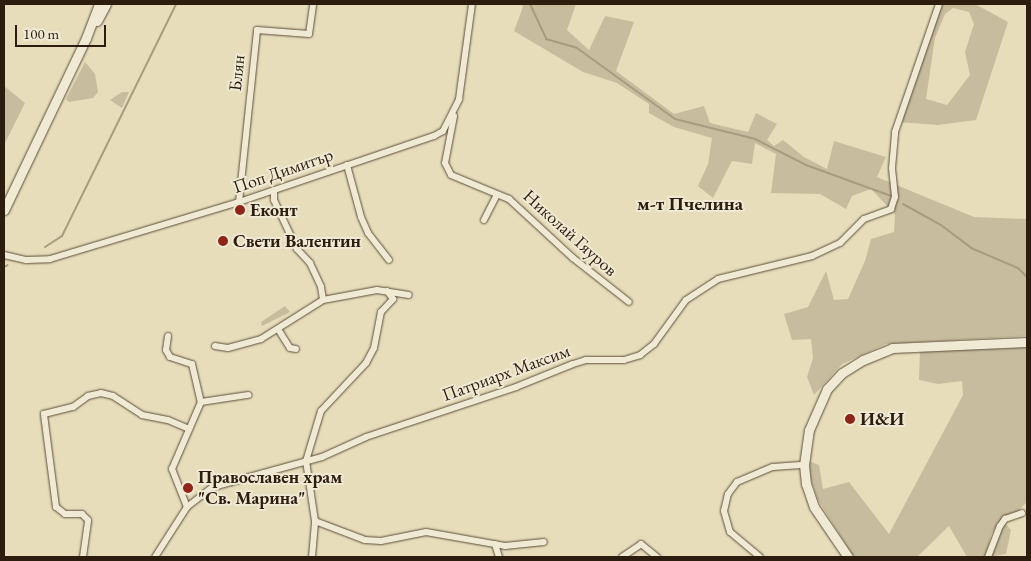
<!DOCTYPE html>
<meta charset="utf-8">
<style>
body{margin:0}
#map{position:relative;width:1031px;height:561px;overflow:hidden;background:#e8ddbb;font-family:"EB Garamond",serif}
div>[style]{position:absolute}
.green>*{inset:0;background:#c8bc9e}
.stream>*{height:2px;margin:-1px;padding:0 1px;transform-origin:1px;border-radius:1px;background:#a89c80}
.roads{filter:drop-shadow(0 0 1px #5c4d39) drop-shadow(0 0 1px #5c4d39)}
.street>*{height:6px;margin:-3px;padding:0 3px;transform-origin:3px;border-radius:3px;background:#f0e9d3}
.secondary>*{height:9px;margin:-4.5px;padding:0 4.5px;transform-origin:4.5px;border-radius:4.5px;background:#f0e9d3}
.dots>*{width:14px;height:14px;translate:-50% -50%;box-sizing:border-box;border:2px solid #f0e9d3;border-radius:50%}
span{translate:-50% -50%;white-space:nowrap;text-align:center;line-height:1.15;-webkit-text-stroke:4px #f0e9d3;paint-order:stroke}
.street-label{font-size:18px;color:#2d1d0e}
.poi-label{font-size:18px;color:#2d1d0e;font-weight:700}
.left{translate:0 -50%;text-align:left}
.neighbourhood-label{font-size:19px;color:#2d1d0e;font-weight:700}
.frame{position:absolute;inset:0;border:5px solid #2d1d0e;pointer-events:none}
.scale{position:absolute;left:15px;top:25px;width:91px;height:22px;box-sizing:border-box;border:2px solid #2d1d0e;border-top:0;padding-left:6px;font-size:15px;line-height:18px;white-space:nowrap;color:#2d1d0e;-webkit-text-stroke:4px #f0e9d3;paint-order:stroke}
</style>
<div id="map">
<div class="green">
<div style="clip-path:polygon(521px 4px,576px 4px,567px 30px,589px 50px,605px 16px,634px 22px,616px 71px,674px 114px,704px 106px,710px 123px,748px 132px,756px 113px,777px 124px,767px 140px,774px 146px,783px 140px,804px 157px,827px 169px,834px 141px,886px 157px,877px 177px,974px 217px,1027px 219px,1027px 336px,886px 344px,842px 364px,814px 395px,807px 377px,813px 358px,811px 339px,792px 340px,784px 314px,808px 307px,826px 271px,834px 300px,848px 299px,865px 261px,871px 239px,894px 232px,895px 214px,871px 189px,852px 196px,846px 209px,820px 194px,771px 193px,776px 154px,755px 143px,752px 164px,732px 161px,713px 198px,698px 186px,708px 164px,712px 138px,674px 127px,649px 113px,649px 104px,617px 83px,583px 72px,514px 31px,523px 7px)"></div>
<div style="clip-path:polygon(evenodd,939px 4px,975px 4px,1008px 22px,976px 120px,938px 125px,898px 122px,939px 4px,953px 8px,969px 12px,974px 24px,965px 52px,970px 75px,947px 105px,926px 99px,935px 38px,945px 14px,953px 8px)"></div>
<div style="clip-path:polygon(85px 62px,95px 74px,98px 92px,93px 98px,69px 102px,66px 99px)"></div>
<div style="clip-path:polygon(4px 86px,25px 103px,4px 145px)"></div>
<div style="clip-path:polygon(122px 92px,129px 92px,122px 108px,110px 100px)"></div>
<div style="clip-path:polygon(285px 306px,290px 312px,262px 326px,261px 322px)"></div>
<div style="clip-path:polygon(1027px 345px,1027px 502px,1014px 515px,1003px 517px,991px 534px,986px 557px,967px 557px,949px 526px,917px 557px,854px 557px,818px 500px,811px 479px,809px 461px,819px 465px,823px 489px,849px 482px,889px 534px,963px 395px,962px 381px,938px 384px,919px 380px,920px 349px)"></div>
<div style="clip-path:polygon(1003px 521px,1011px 530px,1006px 554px,988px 557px)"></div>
</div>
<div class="stream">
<div style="left:530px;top:4px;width:38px;rotate:65deg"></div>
<div style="left:546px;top:39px;width:32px;rotate:16deg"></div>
<div style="left:577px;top:48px;width:121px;rotate:35.9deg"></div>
<div style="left:675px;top:119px;width:82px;rotate:14deg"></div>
<div style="left:755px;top:139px;width:57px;rotate:27deg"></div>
<div style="left:806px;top:165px;width:90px;rotate:20deg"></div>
<div style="left:903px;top:204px;width:43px;rotate:28.9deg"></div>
<div style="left:941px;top:225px;width:38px;rotate:37deg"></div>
<div style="left:971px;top:248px;width:51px;rotate:23.1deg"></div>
<div style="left:1018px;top:268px;width:13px;rotate:45deg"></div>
<div style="left:45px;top:247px;width:20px;rotate:-33deg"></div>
<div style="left:62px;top:236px;width:258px;rotate:-63.8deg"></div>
<div style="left:4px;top:267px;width:4px;rotate:-27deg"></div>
</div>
<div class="roads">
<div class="street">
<div style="left:454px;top:116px;width:48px;rotate:100.8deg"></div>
<div style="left:445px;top:163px;width:13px;rotate:63deg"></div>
<div style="left:451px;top:175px;width:63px;rotate:22.5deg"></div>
<div style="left:509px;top:199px;width:87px;rotate:42.7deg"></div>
<div style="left:573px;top:258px;width:71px;rotate:38.2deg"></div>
<div style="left:347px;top:165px;width:54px;rotate:74.9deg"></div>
<div style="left:361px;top:217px;width:17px;rotate:66deg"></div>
<div style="left:368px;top:233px;width:34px;rotate:52deg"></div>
<div style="left:274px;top:190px;width:10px;rotate:90deg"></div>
<div style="left:274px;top:200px;width:54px;rotate:64.9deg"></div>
<div style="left:297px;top:249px;width:19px;rotate:47deg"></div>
<div style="left:310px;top:263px;width:26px;rotate:65deg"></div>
<div style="left:321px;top:287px;width:13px;rotate:81deg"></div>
<div style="left:239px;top:202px;width:173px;rotate:-84deg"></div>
<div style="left:257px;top:30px;width:52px;rotate:4.4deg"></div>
<div style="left:309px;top:34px;width:30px;rotate:-82deg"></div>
<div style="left:484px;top:220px;width:28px;rotate:-63deg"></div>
<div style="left:4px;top:255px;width:23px;rotate:13deg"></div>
<div style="left:26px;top:260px;width:24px;rotate:-2deg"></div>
<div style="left:50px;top:259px;width:197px;rotate:-16.8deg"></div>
<div style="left:239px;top:202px;width:206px;rotate:-18.7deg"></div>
<div style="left:434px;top:136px;width:10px;rotate:-29deg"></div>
<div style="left:443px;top:131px;width:36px;rotate:-63deg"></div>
<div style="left:459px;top:99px;width:96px;rotate:-82.2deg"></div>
<div style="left:278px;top:329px;width:22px;rotate:58deg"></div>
<div style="left:290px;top:348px;width:6px;rotate:9deg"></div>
<div style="left:168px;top:336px;width:14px;rotate:98deg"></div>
<div style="left:166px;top:350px;width:8px;rotate:60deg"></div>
<div style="left:170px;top:357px;width:23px;rotate:18deg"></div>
<div style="left:192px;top:364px;width:39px;rotate:77deg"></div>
<div style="left:215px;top:346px;width:13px;rotate:9deg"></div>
<div style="left:228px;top:348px;width:34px;rotate:-15deg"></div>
<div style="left:261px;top:339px;width:73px;rotate:-32.2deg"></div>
<div style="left:323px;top:300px;width:55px;rotate:-10.5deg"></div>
<div style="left:377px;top:290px;width:32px;rotate:9deg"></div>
<div style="left:187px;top:507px;width:41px;rotate:-111.5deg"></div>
<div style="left:172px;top:469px;width:73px;rotate:-66.6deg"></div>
<div style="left:201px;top:402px;width:48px;rotate:-8.5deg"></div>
<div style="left:315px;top:521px;width:53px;rotate:20.8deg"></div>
<div style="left:365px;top:540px;width:16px;rotate:4deg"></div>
<div style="left:381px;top:541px;width:46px;rotate:-11.3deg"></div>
<div style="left:426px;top:532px;width:80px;rotate:10deg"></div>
<div style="left:505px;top:546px;width:39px;rotate:-6deg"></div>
<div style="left:495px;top:544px;width:14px;rotate:73deg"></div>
<div style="left:83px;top:557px;width:37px;rotate:-82deg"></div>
<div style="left:88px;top:520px;width:8px;rotate:-135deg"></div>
<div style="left:82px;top:514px;width:17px;rotate:180deg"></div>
<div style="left:65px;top:514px;width:11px;rotate:-142deg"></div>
<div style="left:56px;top:507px;width:94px;rotate:-97.4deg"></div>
<div style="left:44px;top:414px;width:30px;rotate:-14deg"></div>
<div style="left:73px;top:407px;width:19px;rotate:-36deg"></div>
<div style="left:88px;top:396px;width:13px;rotate:-13deg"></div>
<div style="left:101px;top:393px;width:12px;rotate:14deg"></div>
<div style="left:113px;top:396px;width:35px;rotate:33deg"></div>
<div style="left:142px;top:415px;width:26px;rotate:11deg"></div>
<div style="left:168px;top:420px;width:23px;rotate:23deg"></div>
<div style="left:155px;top:557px;width:59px;rotate:-57.4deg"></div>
<div style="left:187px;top:507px;width:33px;rotate:-38deg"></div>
<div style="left:213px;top:487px;width:113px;rotate:-15.4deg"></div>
<div style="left:322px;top:457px;width:48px;rotate:-24.4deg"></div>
<div style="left:366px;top:437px;width:158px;rotate:-18.4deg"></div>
<div style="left:516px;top:387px;width:61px;rotate:-22deg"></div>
<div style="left:573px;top:364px;width:14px;rotate:-17deg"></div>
<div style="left:586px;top:360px;width:38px"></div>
<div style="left:624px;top:360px;width:17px;rotate:-17deg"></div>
<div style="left:640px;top:355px;width:18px;rotate:-38deg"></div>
<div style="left:654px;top:344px;width:54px;rotate:-54deg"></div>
<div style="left:686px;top:300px;width:38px;rotate:-33deg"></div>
<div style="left:718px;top:279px;width:97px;rotate:-13.7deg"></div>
<div style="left:812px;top:256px;width:31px;rotate:-25deg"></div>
<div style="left:840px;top:243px;width:34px;rotate:-45deg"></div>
<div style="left:864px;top:219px;width:29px;rotate:-20deg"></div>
<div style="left:891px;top:209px;width:13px;rotate:-72deg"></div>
<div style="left:895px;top:197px;width:29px;rotate:-96deg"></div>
<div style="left:892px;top:168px;width:36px;rotate:-85deg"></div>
<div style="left:895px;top:132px;width:135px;rotate:-71deg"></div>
<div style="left:312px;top:557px;width:36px;rotate:-85deg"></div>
<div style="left:315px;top:521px;width:61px;rotate:-98.5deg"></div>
<div style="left:306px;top:461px;width:52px;rotate:-73.3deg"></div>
<div style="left:321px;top:411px;width:66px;rotate:-46.8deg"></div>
<div style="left:366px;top:363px;width:17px;rotate:-62deg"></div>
<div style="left:374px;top:348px;width:37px;rotate:-79deg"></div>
<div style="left:381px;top:312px;width:18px;rotate:-47deg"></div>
<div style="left:393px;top:299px;width:10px;rotate:-127deg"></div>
<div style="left:622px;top:557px;width:23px;rotate:-34deg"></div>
<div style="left:641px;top:544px;width:21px;rotate:39deg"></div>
<div style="left:760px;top:557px;width:39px;rotate:-140deg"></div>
<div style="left:730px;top:532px;width:22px;rotate:-106deg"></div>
<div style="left:724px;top:511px;width:17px;rotate:-77deg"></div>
<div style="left:728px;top:494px;width:15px;rotate:-53deg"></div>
<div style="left:737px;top:482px;width:39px;rotate:-23deg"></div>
<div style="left:773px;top:467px;width:31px;rotate:-4deg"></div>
<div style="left:988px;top:557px;width:33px;rotate:-69deg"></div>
<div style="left:1000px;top:526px;width:9px;rotate:-54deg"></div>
<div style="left:1005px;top:519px;width:18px;rotate:-19deg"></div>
</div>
<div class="secondary">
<div style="left:97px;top:21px;width:19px;rotate:-62deg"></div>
<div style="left:4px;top:210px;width:191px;rotate:-64.5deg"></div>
<div style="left:86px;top:38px;width:36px;rotate:-69deg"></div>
<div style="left:848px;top:557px;width:60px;rotate:-124.2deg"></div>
<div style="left:814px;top:507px;width:24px;rotate:-109deg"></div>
<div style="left:806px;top:484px;width:19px;rotate:-96deg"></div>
<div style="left:804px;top:465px;width:35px;rotate:-82deg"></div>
<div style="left:809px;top:430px;width:45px;rotate:-66.3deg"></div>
<div style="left:827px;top:389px;width:22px;rotate:-47deg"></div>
<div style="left:842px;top:373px;width:25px;rotate:-32deg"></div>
<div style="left:863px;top:360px;width:31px;rotate:-22deg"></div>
<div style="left:892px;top:348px;width:135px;rotate:-2.5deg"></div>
</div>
</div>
<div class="dots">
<div style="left:240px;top:210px;background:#8f2418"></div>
<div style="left:223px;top:241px;background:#8f2418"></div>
<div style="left:850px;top:419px;background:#8f2418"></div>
<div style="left:188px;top:488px;background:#8f2418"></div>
</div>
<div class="street-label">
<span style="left:237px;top:73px;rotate:-84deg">Блян</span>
<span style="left:283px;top:171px;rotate:-19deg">Поп Димитър</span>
<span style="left:570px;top:233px;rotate:42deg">Николай Гяуров</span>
<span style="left:506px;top:373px;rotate:-20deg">Патриарх Максим</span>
</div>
<div class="poi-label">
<span class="left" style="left:250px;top:210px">Еконт</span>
<span class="left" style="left:233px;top:241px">Свети Валентин</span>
<span class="left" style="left:860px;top:419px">И&amp;И</span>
<span class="left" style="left:198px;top:488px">Православен храм<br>"Св. Марина"</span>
</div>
<div class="neighbourhood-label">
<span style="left:690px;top:204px">м-т Пчелина</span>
</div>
<div class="frame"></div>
<div class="scale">100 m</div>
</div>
